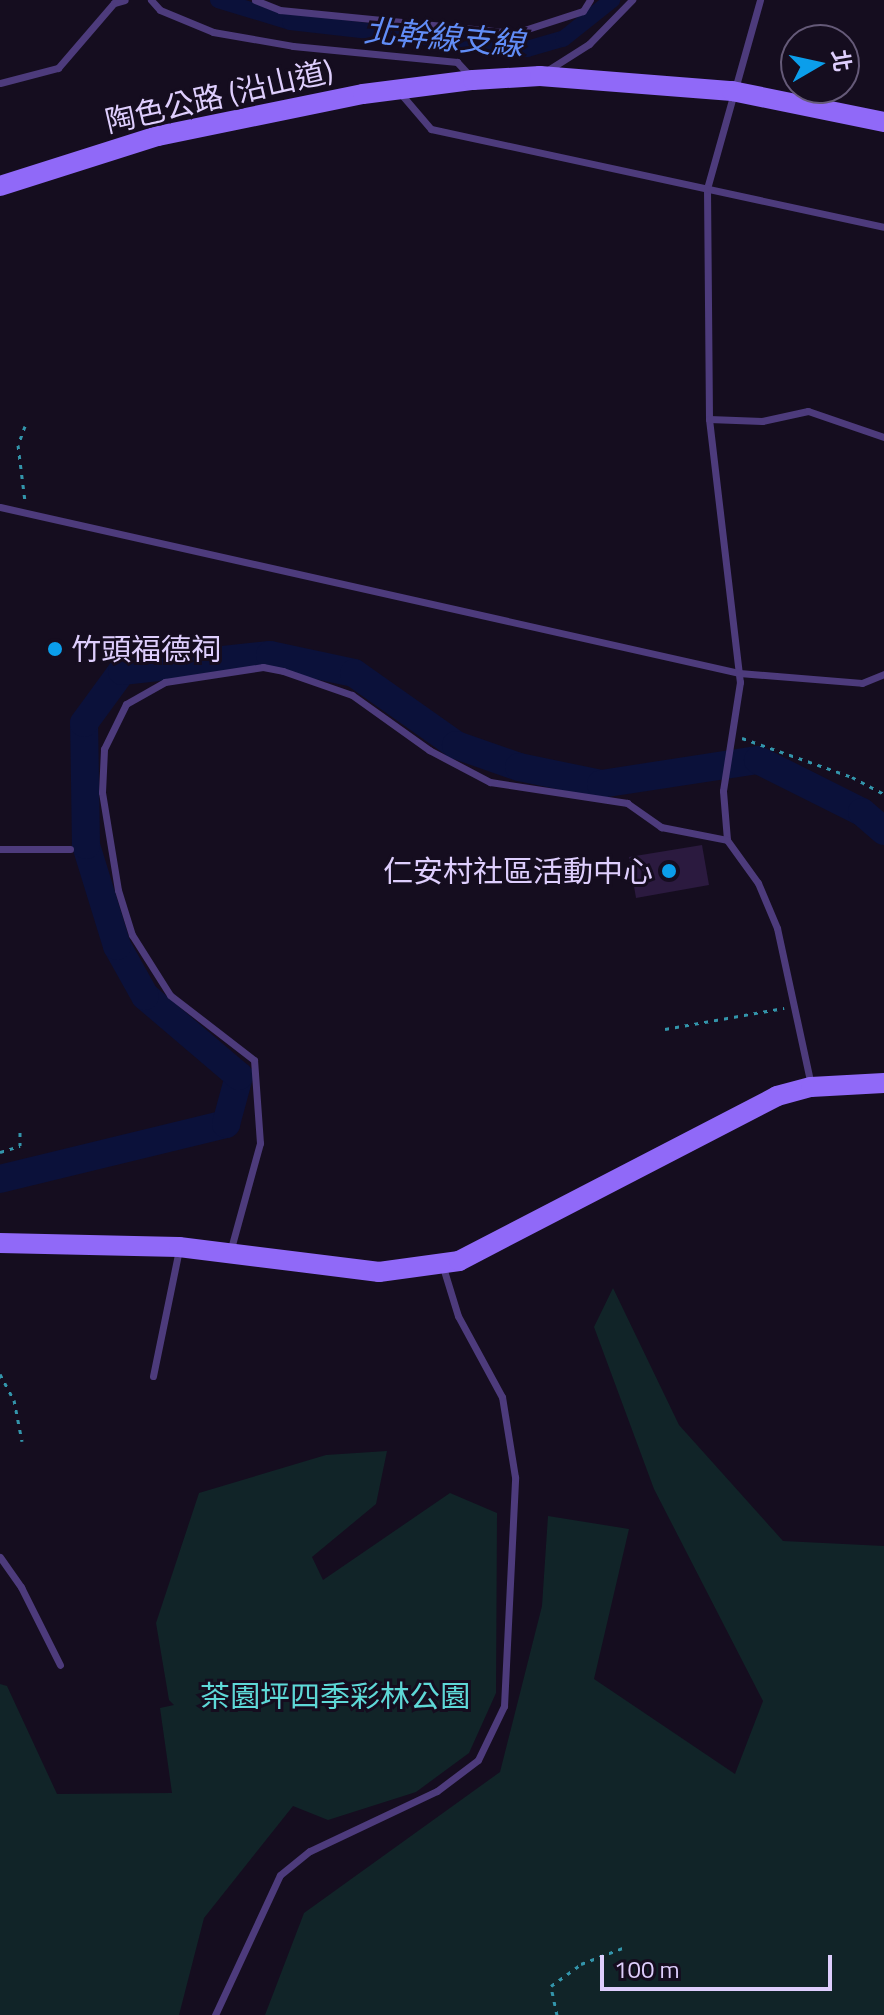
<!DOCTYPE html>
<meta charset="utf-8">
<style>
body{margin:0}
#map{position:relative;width:884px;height:2015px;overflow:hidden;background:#150d1f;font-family:"Titillium Web","Noto Sans TC",sans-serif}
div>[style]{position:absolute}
.green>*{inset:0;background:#112428}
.canal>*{height:16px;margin:-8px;padding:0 8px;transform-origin:8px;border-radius:8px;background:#0b113a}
.river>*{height:28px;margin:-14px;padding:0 14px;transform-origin:14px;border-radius:14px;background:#0b113a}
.building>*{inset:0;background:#2b1a3f}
.path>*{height:3px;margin-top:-1.5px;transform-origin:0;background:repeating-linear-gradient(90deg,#3395ab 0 4px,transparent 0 10px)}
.lane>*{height:7px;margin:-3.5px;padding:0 3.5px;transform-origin:3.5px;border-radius:3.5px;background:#4d3b7c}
.secondary>*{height:20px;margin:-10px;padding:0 10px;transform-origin:10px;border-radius:10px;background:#9069f8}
.dots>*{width:22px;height:22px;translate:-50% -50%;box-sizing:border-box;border:4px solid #150d1f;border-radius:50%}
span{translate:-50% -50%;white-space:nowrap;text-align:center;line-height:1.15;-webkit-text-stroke:6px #150d1f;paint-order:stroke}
.street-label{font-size:30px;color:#decefd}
.poi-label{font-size:30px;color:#decefd}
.left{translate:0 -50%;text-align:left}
.right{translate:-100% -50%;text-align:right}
.park-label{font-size:30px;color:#5ed8d7}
.water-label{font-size:32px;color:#618df7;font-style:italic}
.north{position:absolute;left:780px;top:24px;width:80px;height:80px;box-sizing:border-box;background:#150d1f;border:2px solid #655a78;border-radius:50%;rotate:81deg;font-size:22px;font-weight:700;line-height:32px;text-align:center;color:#decefd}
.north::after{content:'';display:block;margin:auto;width:28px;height:36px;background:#0b9eeb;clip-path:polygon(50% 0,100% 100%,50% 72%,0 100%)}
.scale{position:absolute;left:600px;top:1955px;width:232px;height:36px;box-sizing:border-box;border:4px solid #decefd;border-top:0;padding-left:10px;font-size:24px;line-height:28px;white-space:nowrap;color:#decefd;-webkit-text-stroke:6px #150d1f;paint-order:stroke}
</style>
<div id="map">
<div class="green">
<div style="clip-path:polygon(613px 1288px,679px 1425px,783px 1541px,884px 1546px,884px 2015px,265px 2015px,304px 1913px,500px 1772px,542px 1606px,548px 1516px,629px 1529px,594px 1679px,735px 1774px,763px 1701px,654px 1489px,594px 1327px)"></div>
<div style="clip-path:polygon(387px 1451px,376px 1504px,312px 1557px,323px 1580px,450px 1493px,497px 1513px,496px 1693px,469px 1753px,416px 1792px,328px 1820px,293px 1806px,204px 1918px,179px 2015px,0 2015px,0 1684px,7px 1686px,57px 1794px,172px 1793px,160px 1708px,174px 1705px,169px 1700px,156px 1623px,199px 1493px,326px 1455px)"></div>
</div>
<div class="canal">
<div style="left:218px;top:0;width:75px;rotate:17deg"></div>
<div style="left:290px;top:22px;width:239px;rotate:6.5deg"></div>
<div style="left:527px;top:49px;width:37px;rotate:-16deg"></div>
<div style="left:563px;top:39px;width:63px;rotate:-38.5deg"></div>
</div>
<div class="river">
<div style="left:0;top:1179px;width:233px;rotate:-13.7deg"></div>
<div style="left:226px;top:1124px;width:50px;rotate:-74.8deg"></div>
<div style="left:239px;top:1076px;width:123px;rotate:-139.6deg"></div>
<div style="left:145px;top:996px;width:57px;rotate:-119.2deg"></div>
<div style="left:117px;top:946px;width:106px;rotate:-107.1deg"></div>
<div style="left:86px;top:845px;width:122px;rotate:-90.9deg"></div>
<div style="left:84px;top:723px;width:64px;rotate:-53.8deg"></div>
<div style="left:122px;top:671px;width:149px;rotate:-6.2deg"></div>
<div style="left:270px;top:655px;width:86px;rotate:12.1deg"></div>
<div style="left:354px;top:673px;width:125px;rotate:35.2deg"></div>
<div style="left:456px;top:745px;width:67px;rotate:19.2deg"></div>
<div style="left:519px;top:767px;width:84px;rotate:11.7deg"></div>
<div style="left:601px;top:784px;width:159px;rotate:-8.7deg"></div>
<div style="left:758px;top:760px;width:116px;rotate:26.6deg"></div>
<div style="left:862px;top:812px;width:29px;rotate:41deg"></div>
</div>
<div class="building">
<div style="clip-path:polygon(702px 845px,709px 885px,636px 898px,629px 857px)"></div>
</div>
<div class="path">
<div style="left:25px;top:426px;width:20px;rotate:110deg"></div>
<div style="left:18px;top:445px;width:56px;rotate:82.9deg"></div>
<div style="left:742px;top:738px;width:117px;rotate:19.5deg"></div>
<div style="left:852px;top:777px;width:36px;rotate:28deg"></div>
<div style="left:665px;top:1029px;width:121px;rotate:-10deg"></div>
<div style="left:0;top:1152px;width:21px;rotate:-17deg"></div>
<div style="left:20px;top:1146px;width:19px;rotate:-90deg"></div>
<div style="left:0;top:1374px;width:30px;rotate:62deg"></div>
<div style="left:14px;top:1400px;width:42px;rotate:79deg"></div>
<div style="left:557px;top:2015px;width:30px;rotate:-102deg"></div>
<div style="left:551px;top:1986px;width:37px;rotate:-36deg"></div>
<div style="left:581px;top:1964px;width:47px;rotate:-21.1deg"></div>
</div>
<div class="lane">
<div style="left:151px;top:0;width:13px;rotate:48deg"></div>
<div style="left:160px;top:10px;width:57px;rotate:22.5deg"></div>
<div style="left:213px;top:32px;width:81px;rotate:9.9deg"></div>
<div style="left:293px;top:46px;width:165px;rotate:5.6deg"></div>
<div style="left:457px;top:62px;width:21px;rotate:47deg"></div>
<div style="left:255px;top:0;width:27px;rotate:22deg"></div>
<div style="left:280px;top:10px;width:236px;rotate:5.6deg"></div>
<div style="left:515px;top:33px;width:71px;rotate:-17.9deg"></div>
<div style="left:583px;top:11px;width:13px;rotate:-58deg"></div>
<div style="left:760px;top:0;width:196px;rotate:105.7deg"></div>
<div style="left:707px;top:189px;width:230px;rotate:89.5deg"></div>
<div style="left:709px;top:419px;width:265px;rotate:83.3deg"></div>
<div style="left:740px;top:682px;width:110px;rotate:98.9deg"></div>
<div style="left:723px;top:791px;width:49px;rotate:85.3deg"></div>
<div style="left:727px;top:840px;width:53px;rotate:54.2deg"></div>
<div style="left:758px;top:883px;width:49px;rotate:67.1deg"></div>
<div style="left:777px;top:928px;width:161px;rotate:77.8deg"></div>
<div style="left:548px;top:70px;width:49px;rotate:-32.4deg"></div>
<div style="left:589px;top:44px;width:62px;rotate:-45.7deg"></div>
<div style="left:0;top:83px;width:60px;rotate:-14.5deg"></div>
<div style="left:58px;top:68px;width:86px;rotate:-49.3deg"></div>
<div style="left:114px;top:3px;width:11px;rotate:-15deg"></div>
<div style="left:401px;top:94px;width:46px;rotate:49.4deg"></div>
<div style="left:431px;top:129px;width:463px;rotate:12.2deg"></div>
<div style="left:709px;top:419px;width:53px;rotate:2.2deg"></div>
<div style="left:762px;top:421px;width:47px;rotate:-12.3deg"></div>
<div style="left:808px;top:411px;width:80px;rotate:18.9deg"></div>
<div style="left:0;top:507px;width:757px;rotate:12.66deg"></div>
<div style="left:739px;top:673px;width:123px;rotate:4.6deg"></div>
<div style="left:862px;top:683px;width:24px;rotate:-22deg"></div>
<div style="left:0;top:849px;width:70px"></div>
<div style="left:230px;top:1252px;width:113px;rotate:-74.6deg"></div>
<div style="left:260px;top:1143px;width:83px;rotate:-94.1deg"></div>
<div style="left:254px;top:1060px;width:106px;rotate:-142.3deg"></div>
<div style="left:170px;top:995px;width:71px;rotate:-122.3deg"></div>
<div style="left:132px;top:935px;width:47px;rotate:-107.3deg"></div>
<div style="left:118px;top:890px;width:99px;rotate:-99.3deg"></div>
<div style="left:102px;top:792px;width:43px;rotate:-87.3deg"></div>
<div style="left:104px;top:749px;width:50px;rotate:-63.9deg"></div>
<div style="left:126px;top:704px;width:45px;rotate:-29.4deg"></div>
<div style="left:165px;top:682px;width:99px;rotate:-8.7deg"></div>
<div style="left:263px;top:667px;width:20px;rotate:11deg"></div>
<div style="left:283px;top:671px;width:73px;rotate:19.2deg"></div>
<div style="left:352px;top:695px;width:95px;rotate:35.5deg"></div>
<div style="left:429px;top:750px;width:69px;rotate:27.7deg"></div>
<div style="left:490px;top:782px;width:139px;rotate:8.7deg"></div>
<div style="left:627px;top:803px;width:42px;rotate:35.2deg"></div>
<div style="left:661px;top:827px;width:67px;rotate:11.1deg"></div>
<div style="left:153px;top:1376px;width:130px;rotate:-78.4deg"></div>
<div style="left:0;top:1557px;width:37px;rotate:55deg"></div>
<div style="left:21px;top:1587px;width:87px;rotate:63.4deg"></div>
<div style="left:215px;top:2015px;width:154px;rotate:-65.1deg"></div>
<div style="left:280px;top:1875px;width:38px;rotate:-39deg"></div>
<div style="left:310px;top:1851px;width:140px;rotate:-25.3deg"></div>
<div style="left:437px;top:1791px;width:51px;rotate:-37.1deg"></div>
<div style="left:478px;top:1760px;width:60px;rotate:-64.3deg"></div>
<div style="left:504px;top:1706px;width:229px;rotate:-87.2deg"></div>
<div style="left:515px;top:1477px;width:81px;rotate:-99.2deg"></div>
<div style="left:502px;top:1397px;width:92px;rotate:-118.5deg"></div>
<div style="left:458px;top:1316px;width:54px;rotate:-107.1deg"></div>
</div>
<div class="secondary">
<div style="left:0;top:186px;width:166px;rotate:-17.6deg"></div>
<div style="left:158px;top:136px;width:209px;rotate:-11.6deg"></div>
<div style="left:363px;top:94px;width:111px;rotate:-7.3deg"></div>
<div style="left:473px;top:80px;width:67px;rotate:-3.4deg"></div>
<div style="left:540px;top:76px;width:193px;rotate:4.5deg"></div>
<div style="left:732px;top:91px;width:155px;rotate:11.5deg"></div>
<div style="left:0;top:1243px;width:179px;rotate:1.3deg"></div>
<div style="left:179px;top:1247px;width:202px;rotate:7.1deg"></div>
<div style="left:379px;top:1272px;width:81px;rotate:-7.8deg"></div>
<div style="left:459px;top:1261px;width:358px;rotate:-27.4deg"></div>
<div style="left:777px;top:1096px;width:35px;rotate:-15deg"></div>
<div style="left:811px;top:1087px;width:73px;rotate:-3.1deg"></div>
</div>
<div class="dots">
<div style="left:55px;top:649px;background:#0b9eeb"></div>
<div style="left:669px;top:871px;background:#0b9eeb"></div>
</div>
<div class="street-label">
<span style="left:219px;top:96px;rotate:-13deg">陶色公路 (沿山道)</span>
</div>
<div class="poi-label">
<span class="left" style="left:71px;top:649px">竹頭福德祠</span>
<span class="right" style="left:653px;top:871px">仁安村社區活動中心</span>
</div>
<div class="park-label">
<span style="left:335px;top:1696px">茶園坪四季彩林公園</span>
</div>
<div class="water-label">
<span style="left:444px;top:37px;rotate:5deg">北幹線支線</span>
</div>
<div class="north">北</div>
<div class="scale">100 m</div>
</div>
